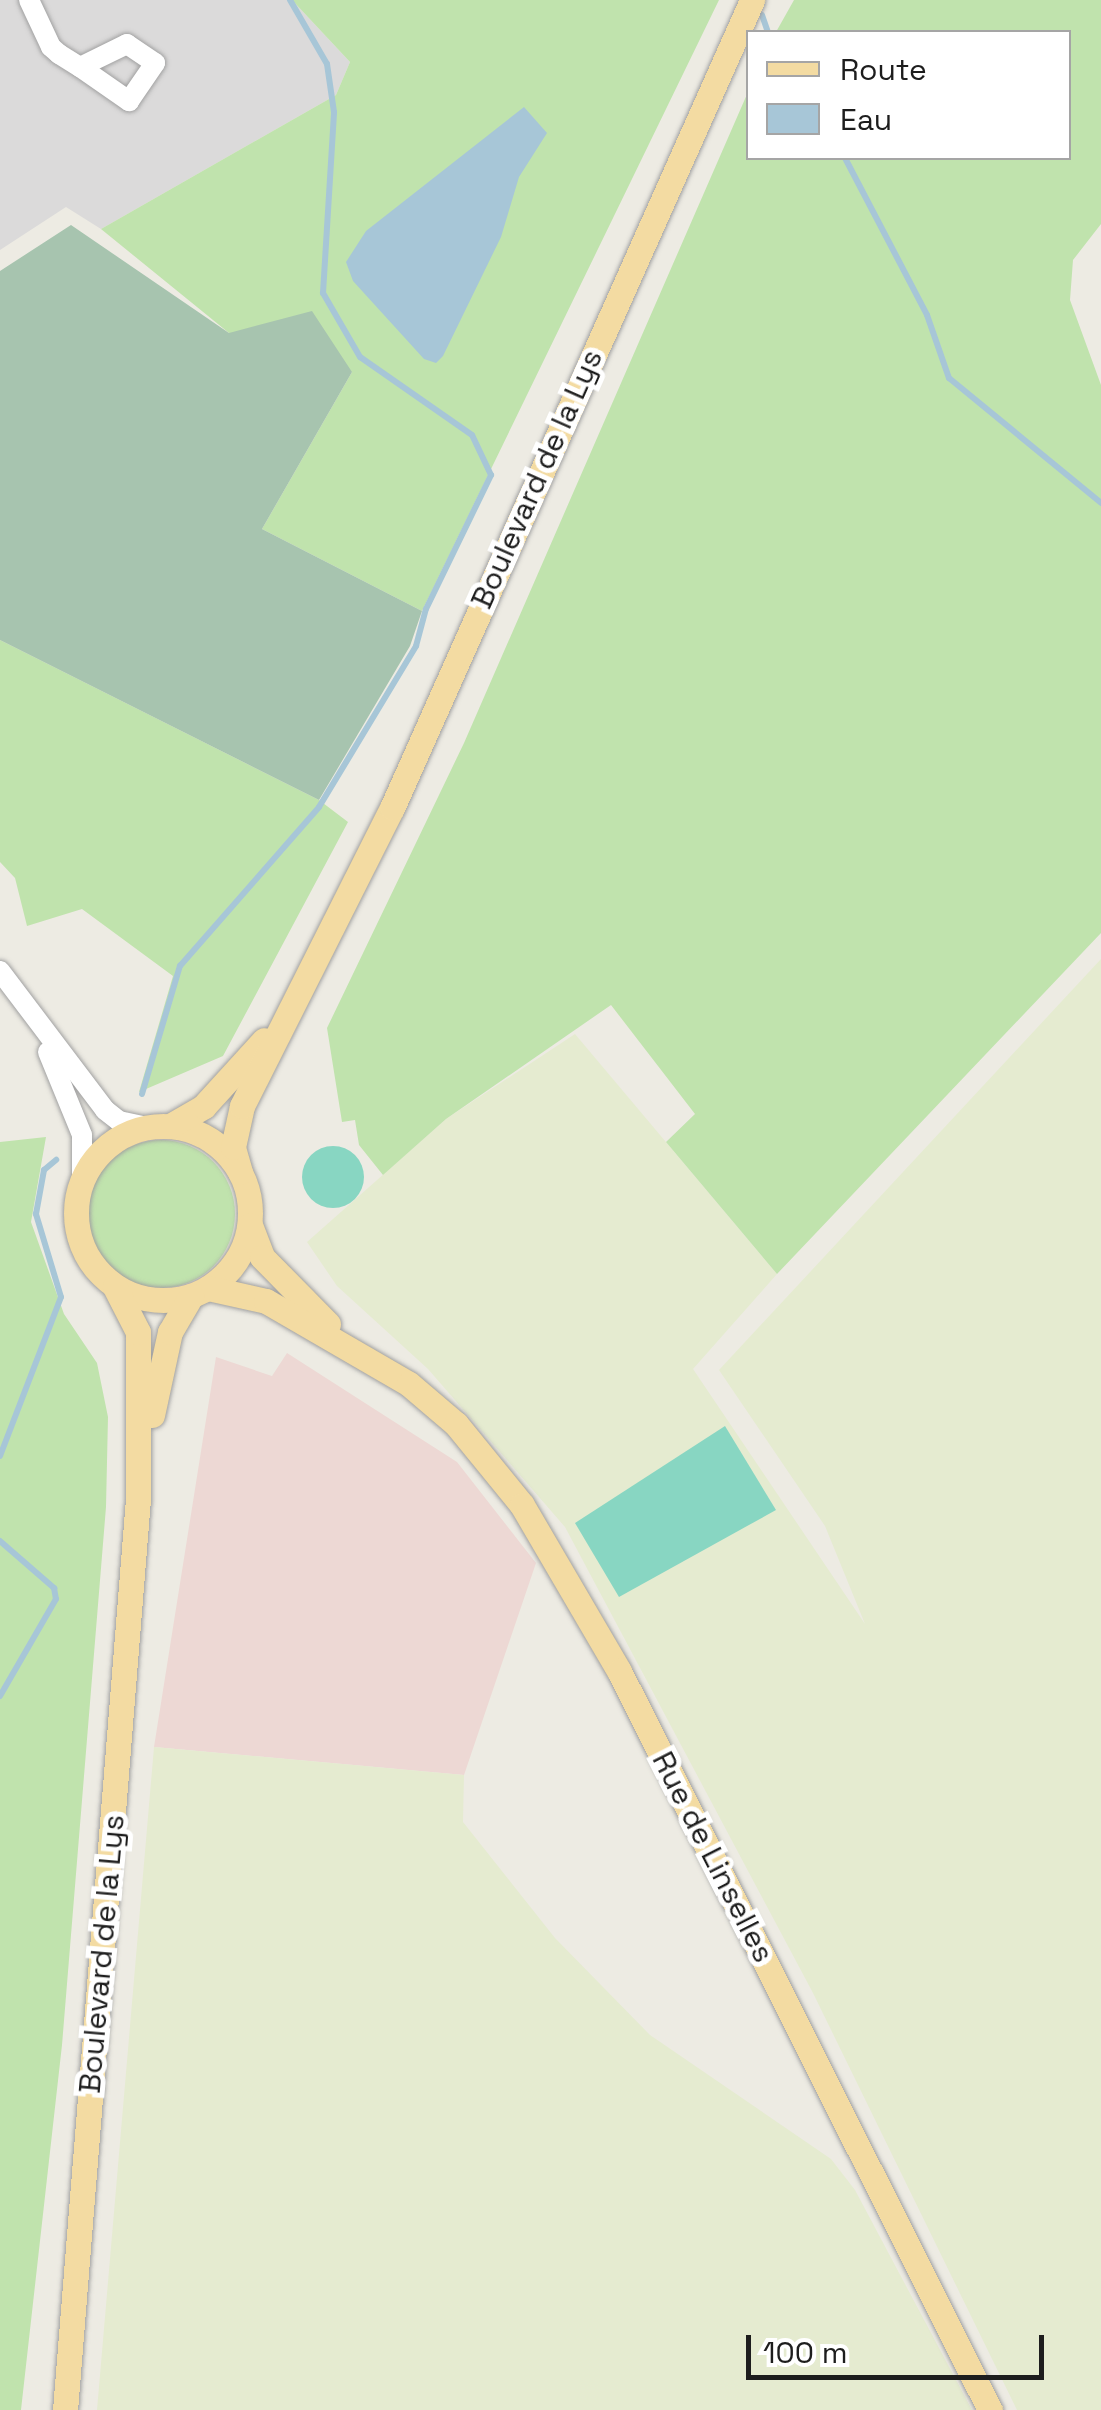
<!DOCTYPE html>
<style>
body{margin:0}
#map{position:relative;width:1101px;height:2410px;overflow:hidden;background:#edebe3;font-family:"Space Grotesk",sans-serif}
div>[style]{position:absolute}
.residential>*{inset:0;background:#dbdada}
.commercial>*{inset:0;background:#edd8d4}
.farmland>*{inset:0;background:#e5ebd0}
.grass>*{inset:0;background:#c0e3ad}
.round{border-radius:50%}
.cemetery>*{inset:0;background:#a7c4af}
.pitch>*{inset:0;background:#88d6c2}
.water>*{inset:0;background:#a7c6d7}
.stream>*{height:6px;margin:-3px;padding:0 3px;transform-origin:3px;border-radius:3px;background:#a7c6d7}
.roads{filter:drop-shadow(0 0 2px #a1a1a1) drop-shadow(0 0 2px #a1a1a1)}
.minor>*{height:20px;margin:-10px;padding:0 10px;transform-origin:10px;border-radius:10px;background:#fff}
.major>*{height:25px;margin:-12.5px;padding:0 12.5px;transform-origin:12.5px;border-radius:12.5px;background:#f3dba2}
.major>.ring{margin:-12.5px;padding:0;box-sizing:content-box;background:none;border:25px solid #f3dba2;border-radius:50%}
span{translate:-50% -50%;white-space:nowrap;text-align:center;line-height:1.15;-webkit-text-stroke:10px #fff;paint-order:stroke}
.street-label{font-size:30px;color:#1d1d1d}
.legend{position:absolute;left:746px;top:30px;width:325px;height:130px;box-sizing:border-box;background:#fff;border:2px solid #a5a5a5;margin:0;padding:12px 18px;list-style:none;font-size:30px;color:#1d1d1d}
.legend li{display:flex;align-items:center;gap:20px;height:50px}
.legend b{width:50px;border:2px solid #a5a5a5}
.scale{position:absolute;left:746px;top:2335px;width:298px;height:45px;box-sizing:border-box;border:5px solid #1d1d1d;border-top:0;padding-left:12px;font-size:30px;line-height:35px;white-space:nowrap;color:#1d1d1d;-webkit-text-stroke:8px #fff;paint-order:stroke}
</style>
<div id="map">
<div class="residential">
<div style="clip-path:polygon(0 0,292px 0,350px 62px,336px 95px,101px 229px,66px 207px,0 250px)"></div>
</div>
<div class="commercial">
<div style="clip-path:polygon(287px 1353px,457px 1462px,536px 1563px,464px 1775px,154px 1747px,216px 1357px,272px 1376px)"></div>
</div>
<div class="farmland">
<div style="clip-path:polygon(1101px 959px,1101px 2410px,1017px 2410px,813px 1993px,565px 1527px,428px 1369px,337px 1286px,307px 1242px,446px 1119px,575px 1034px,777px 1274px,693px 1369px,865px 1624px,825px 1526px,719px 1370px)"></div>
<div style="clip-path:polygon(154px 1747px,464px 1775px,463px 1822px,555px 1938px,650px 2035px,831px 2159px,855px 2190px,972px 2410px,97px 2410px)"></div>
</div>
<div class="grass">
<div style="clip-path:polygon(292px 0,719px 0,422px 611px,262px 529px,352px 372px,229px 333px,101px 229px,336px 95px,350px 62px)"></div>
<div style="clip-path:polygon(794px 0,1101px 0,1101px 224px,1073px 260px,1070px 300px,1101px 385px,1101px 933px,777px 1274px,666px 1142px,695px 1114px,611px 1005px,446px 1119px,383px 1175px,359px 1145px,355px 1120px,342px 1122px,327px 1028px,464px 743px,748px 92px,748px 158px,1068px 158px,1068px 32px,776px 32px)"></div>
<div style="clip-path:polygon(0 640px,319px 800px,348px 822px,223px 1056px,139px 1092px,173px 976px,82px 909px,27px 926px,15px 878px,0 862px)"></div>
<div style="clip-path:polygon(46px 1137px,31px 1222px,64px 1314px,97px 1363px,108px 1417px,106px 1507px,62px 2045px,21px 2410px,0 2410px,0 1142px)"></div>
<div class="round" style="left:87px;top:1140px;width:148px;height:148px"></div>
</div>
<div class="cemetery">
<div style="clip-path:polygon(71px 225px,229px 333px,312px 311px,352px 372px,262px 529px,422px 611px,410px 646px,319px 800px,0 640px,0 271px)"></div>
</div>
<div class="pitch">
<div class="round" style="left:302px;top:1146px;width:62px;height:62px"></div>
<div style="clip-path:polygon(725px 1426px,776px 1510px,619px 1597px,575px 1523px)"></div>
</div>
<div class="water">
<div style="clip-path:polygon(524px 107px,547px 133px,519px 177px,501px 237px,443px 356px,436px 363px,424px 359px,353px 281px,346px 262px,366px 231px)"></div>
</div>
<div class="stream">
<div style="left:762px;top:15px;width:18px;rotate:71deg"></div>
<div style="left:845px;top:158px;width:177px;rotate:62.4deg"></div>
<div style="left:927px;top:315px;width:67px;rotate:70.8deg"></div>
<div style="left:949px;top:378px;width:197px;rotate:39.4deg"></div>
<div style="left:142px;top:1094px;width:134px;rotate:-73.5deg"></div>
<div style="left:180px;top:966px;width:211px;rotate:-48.8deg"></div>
<div style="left:319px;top:807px;width:188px;rotate:-58.9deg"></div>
<div style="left:416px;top:646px;width:38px;rotate:-75deg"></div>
<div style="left:426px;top:609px;width:149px;rotate:-64.1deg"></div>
<div style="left:491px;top:475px;width:44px;rotate:-115.4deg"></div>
<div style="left:472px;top:435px;width:136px;rotate:-145.1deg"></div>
<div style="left:360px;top:357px;width:74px;rotate:-120deg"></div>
<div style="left:323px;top:293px;width:181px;rotate:-86.5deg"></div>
<div style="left:334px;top:112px;width:49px;rotate:-98.3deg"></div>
<div style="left:327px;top:64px;width:74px;rotate:-120deg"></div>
<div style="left:0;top:1456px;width:170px;rotate:-69deg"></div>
<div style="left:61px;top:1297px;width:87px;rotate:-106.8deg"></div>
<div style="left:36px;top:1214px;width:45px;rotate:-79.7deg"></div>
<div style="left:44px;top:1170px;width:16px;rotate:-40deg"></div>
<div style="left:0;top:1541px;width:72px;rotate:41deg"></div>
<div style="left:54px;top:1588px;width:11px;rotate:80deg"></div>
<div style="left:56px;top:1599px;width:112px;rotate:120deg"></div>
</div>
<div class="roads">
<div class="minor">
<div style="left:29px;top:0;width:52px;rotate:64.9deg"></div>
<div style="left:51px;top:47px;width:11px;rotate:41deg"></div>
<div style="left:59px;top:54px;width:25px;rotate:32deg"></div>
<div style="left:80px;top:67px;width:60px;rotate:34.8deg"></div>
<div style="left:129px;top:101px;width:46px;rotate:-55.6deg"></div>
<div style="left:155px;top:63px;width:34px;rotate:-146deg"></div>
<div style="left:127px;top:44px;width:52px;rotate:153.9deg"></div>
<div style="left:0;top:971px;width:174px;rotate:52.9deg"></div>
<div style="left:105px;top:1110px;width:18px;rotate:38deg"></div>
<div style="left:119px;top:1121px;width:30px;rotate:12deg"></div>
<div style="left:48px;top:1052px;width:90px;rotate:67.7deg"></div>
<div style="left:82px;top:1135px;width:45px;rotate:90deg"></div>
</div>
<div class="major">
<div class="ring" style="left:76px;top:1126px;width:149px;height:149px"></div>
<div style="left:170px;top:1126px;width:39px;rotate:-30deg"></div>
<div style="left:204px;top:1106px;width:89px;rotate:-47.7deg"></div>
<div style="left:240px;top:1172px;width:26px;rotate:-106deg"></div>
<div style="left:233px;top:1147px;width:42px;rotate:-77.6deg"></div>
<div style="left:242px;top:1106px;width:334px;rotate:-63.3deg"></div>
<div style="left:392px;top:808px;width:885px;rotate:-65.98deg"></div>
<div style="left:250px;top:1225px;width:34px;rotate:69deg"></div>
<div style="left:262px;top:1257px;width:94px;rotate:45.4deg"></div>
<div style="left:208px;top:1288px;width:59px;rotate:12.6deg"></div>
<div style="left:266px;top:1301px;width:165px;rotate:30.1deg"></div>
<div style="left:409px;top:1384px;width:62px;rotate:40.4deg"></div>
<div style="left:456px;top:1424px;width:104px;rotate:50.8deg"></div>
<div style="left:522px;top:1505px;width:192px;rotate:59.7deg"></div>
<div style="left:619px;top:1671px;width:827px;rotate:63.34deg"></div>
<div style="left:152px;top:1415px;width:85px;rotate:-77.8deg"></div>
<div style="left:170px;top:1332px;width:42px;rotate:-59.7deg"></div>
<div style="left:65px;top:2410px;width:914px;rotate:-85.42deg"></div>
<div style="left:138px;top:1499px;width:167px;rotate:-90deg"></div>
<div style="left:138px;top:1332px;width:51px;rotate:-117.1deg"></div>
</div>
</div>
<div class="street-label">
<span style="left:537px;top:479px;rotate:-66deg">Boulevard de la Lys</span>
<span style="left:713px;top:1857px;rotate:63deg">Rue de Linselles</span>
<span style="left:102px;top:1954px;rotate:-85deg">Boulevard de la Lys</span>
</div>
<ul class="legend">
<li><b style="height:12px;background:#f3dba2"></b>Route</li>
<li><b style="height:28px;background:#a7c6d7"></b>Eau</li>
</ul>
<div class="scale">100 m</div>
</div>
